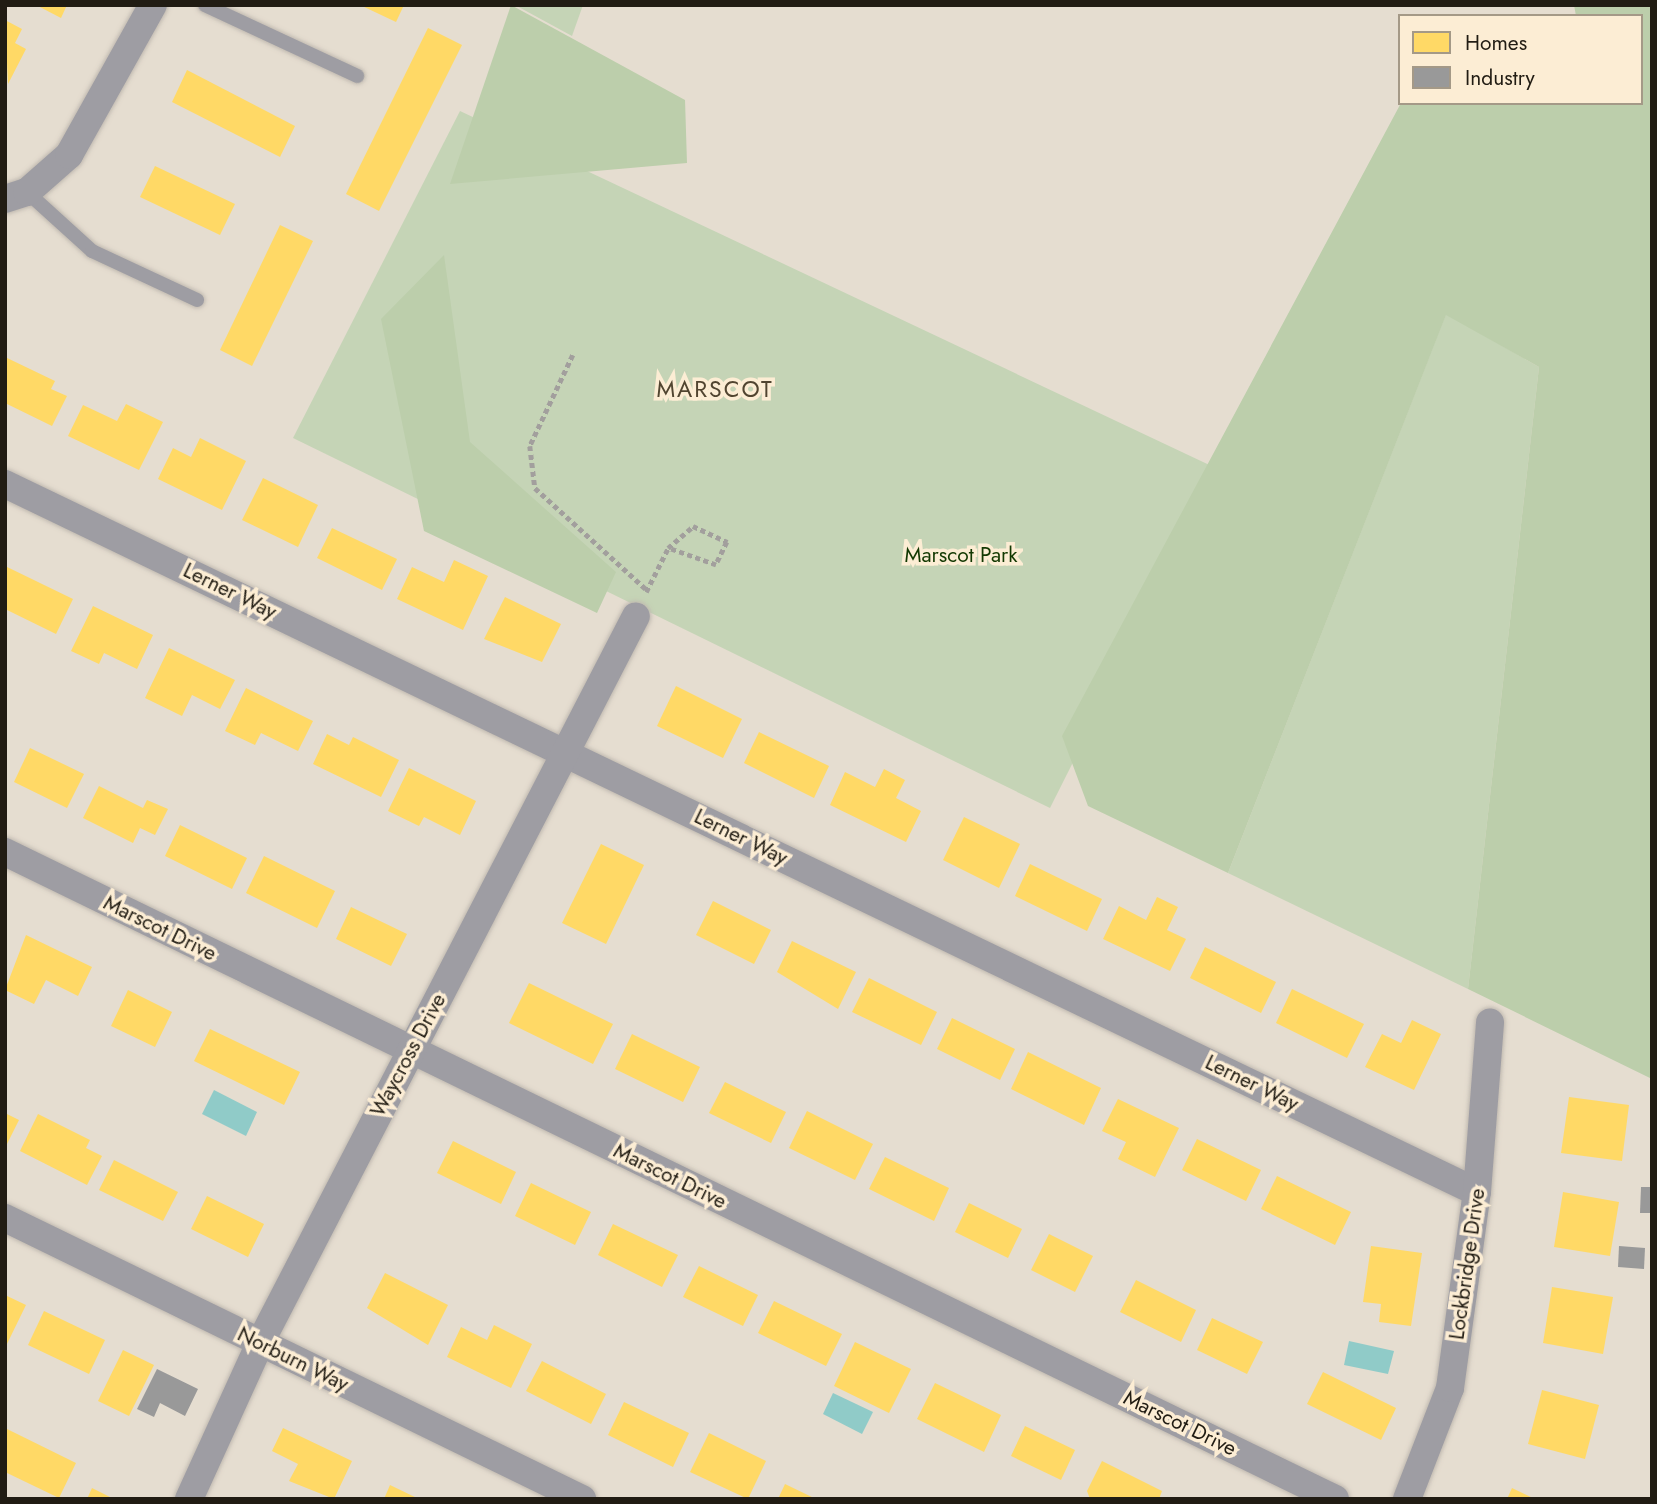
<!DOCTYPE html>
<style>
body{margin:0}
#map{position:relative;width:1657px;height:1504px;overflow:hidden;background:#e5ddd0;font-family:Jost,sans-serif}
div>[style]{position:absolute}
.green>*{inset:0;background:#c5d4b6}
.forest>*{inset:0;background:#bcceab}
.water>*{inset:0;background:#90cbc8}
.homes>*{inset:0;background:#ffd966}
.industry>*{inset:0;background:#999}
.path>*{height:4.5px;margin-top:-2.25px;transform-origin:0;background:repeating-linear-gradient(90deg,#a29f9d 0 5px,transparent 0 8.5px)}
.roads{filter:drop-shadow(0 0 2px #c0b9b0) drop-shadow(0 0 2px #c0b9b0)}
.lane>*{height:14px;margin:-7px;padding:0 7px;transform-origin:7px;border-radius:7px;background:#9e9da3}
.street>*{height:28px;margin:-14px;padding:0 14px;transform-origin:14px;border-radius:14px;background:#9e9da3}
span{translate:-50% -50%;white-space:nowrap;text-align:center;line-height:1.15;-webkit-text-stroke:7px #fcedd4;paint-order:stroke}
.park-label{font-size:21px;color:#133902}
.street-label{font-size:21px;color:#211c13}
.neighbourhood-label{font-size:23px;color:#514530;letter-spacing:2px}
.frame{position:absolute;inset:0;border:7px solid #211c13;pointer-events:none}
.legend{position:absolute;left:1398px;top:14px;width:245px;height:91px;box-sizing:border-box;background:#fcedd4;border:2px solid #a49987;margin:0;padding:9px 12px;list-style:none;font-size:21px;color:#211c13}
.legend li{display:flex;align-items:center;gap:14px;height:35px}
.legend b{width:35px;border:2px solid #a49987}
</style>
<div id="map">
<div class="green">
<div style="clip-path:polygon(515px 5px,583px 5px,572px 36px)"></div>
<div style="clip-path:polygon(460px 111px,1220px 470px,1050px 808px,293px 438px)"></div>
<div style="clip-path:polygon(1446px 314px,1539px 367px,1468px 989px,1228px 873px)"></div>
</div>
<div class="forest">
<div style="clip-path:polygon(511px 5px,685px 100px,687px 163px,450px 184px)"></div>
<div style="clip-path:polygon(1574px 5px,1652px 5px,1652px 1079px,1468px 989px,1539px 367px,1446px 315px,1228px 873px,1088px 806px,1062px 736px,1401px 103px,1641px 103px,1641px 16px,1576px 16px)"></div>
<div style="clip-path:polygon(444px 255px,470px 442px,616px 572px,597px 613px,424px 531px,381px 319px)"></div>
</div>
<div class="water">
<div style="clip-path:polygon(214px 1090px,257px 1112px,246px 1136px,202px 1114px)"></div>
<div style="clip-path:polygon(1349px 1341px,1394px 1351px,1388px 1374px,1344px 1365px)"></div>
<div style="clip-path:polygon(833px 1393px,873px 1412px,862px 1434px,823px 1414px)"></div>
</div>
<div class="homes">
<div style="clip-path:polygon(36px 5px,67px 5px,61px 18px)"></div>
<div style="clip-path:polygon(360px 5px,404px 5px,396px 22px)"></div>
<div style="clip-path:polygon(5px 20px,22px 29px,15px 43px,26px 49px,8px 84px)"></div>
<div style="clip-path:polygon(428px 28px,462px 45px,379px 211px,346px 194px)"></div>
<div style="clip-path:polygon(187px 70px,295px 126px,280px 157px,172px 102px)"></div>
<div style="clip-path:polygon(155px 166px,235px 204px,220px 235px,140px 197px)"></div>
<div style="clip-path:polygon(280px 225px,313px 241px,252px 366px,220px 350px)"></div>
<div style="clip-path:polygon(5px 357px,55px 381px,51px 389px,67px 396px,52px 426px,5px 403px)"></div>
<div style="clip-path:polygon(126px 404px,163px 422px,139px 470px,68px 436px,83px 405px,117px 421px)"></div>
<div style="clip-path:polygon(200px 438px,246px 461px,222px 510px,158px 479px,173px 448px,191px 457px)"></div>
<div style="clip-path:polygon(263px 478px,318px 505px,298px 547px,242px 520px)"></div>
<div style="clip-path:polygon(332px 528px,397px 559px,382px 590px,317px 558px)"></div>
<div style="clip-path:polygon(454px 560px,488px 576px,463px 630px,397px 599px,412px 567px,444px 582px)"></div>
<div style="clip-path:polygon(5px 566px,73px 599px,56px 634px,5px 609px)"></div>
<div style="clip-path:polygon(505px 597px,561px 624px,542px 662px,484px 639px)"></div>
<div style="clip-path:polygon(93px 606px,153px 635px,137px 669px,104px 653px,99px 664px,71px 651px)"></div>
<div style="clip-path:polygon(169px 648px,235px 680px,220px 709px,192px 695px,182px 716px,145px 698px)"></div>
<div style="clip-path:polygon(676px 686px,742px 719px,723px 758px,657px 726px)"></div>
<div style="clip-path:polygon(246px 688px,313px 721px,298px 751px,261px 733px,255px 745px,225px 731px)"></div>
<div style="clip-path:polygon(759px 732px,829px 766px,814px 798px,744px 763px)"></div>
<div style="clip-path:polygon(327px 734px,349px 745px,353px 737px,399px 760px,381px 797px,313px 764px)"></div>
<div style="clip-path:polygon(30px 748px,84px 774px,67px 808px,14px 782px)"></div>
<div style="clip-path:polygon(409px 768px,476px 801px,460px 835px,424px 817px,419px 826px,388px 811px)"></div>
<div style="clip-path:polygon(884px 769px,905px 780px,896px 798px,921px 811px,906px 842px,830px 805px,845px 772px,875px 787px)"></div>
<div style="clip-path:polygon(99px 786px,143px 808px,147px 800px,168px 809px,155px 835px,140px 828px,133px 843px,83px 818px)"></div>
<div style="clip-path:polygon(964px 817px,1020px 844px,999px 888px,943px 860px)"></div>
<div style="clip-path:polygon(180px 825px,247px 858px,232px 889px,165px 856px)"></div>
<div style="clip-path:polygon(601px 844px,644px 865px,606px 944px,562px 923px)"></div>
<div style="clip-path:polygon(264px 856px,335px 891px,317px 928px,246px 893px)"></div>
<div style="clip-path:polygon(1030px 864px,1102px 899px,1087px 931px,1015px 896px)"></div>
<div style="clip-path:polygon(1157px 897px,1178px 907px,1167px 930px,1186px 939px,1170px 971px,1103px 939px,1119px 906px,1146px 920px)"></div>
<div style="clip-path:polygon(713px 901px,771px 930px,754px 964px,696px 935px)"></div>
<div style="clip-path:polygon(351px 907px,407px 934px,391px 966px,336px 939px)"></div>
<div style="clip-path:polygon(26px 935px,92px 967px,78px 996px,46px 980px,34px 1004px,5px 990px)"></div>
<div style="clip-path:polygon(792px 941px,856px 972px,838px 1009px,777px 972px)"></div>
<div style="clip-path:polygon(1205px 947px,1276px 982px,1261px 1013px,1190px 978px)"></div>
<div style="clip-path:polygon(869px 978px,937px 1012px,921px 1045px,852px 1012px)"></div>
<div style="clip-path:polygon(529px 983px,613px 1024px,593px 1064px,509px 1023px)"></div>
<div style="clip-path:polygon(1292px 989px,1364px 1024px,1347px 1058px,1276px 1023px)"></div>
<div style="clip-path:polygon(128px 990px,172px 1012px,155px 1047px,111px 1026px)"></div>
<div style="clip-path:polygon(952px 1018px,1015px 1049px,1000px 1080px,937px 1049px)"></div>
<div style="clip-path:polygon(1412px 1020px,1441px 1034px,1414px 1090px,1365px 1067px,1382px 1034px,1401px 1043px)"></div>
<div style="clip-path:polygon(210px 1029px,300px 1072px,284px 1105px,194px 1061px)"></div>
<div style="clip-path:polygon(632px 1034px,700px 1067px,683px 1102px,615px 1069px)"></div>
<div style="clip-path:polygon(1028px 1052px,1101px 1088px,1084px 1125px,1011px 1089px)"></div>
<div style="clip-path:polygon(725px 1082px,786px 1112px,771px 1143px,709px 1113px)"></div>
<div style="clip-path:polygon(1569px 1097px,1629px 1105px,1622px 1161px,1561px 1153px)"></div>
<div style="clip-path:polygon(1118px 1099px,1179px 1128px,1155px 1177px,1118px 1159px,1126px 1142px,1102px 1131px)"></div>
<div style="clip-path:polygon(807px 1111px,873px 1144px,855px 1180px,789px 1148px)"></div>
<div style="clip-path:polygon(5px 1113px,19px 1120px,5px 1148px)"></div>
<div style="clip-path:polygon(38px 1114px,90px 1140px,86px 1148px,102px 1156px,87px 1185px,20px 1151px)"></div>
<div style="clip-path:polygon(1197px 1139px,1261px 1170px,1246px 1201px,1182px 1170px)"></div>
<div style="clip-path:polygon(453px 1141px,516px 1172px,501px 1204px,437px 1173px)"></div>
<div style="clip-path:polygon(885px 1157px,949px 1188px,934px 1221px,869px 1189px)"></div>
<div style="clip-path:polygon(114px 1160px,178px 1192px,163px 1221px,99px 1190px)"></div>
<div style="clip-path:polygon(1277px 1176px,1351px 1212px,1335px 1245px,1261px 1209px)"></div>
<div style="clip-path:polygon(531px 1183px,591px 1212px,575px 1245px,515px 1216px)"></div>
<div style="clip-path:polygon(1563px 1192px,1619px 1202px,1610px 1256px,1554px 1247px)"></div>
<div style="clip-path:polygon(207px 1196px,264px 1224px,248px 1257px,191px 1229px)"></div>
<div style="clip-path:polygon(969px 1203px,1022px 1229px,1008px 1258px,955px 1232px)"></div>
<div style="clip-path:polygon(613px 1224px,678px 1255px,662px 1287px,598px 1255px)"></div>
<div style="clip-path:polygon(1049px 1234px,1093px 1256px,1075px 1292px,1031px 1270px)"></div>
<div style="clip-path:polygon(1371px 1246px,1422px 1253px,1411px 1326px,1379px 1322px,1381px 1304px,1363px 1302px)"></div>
<div style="clip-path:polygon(699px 1266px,758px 1295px,743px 1326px,683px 1297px)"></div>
<div style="clip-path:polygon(385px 1273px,448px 1305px,428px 1345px,367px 1308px)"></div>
<div style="clip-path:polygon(1136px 1280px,1196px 1310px,1181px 1342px,1120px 1312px)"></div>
<div style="clip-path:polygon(1552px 1287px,1613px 1297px,1603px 1354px,1543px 1343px)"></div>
<div style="clip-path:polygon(5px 1295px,26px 1305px,5px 1348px)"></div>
<div style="clip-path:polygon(774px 1301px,842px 1334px,826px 1366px,758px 1333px)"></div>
<div style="clip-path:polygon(44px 1311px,105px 1340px,89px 1374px,28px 1345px)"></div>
<div style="clip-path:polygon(1212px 1318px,1263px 1342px,1247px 1374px,1197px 1350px)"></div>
<div style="clip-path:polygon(494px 1325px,532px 1344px,511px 1388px,447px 1357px,461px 1327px,487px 1340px)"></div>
<div style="clip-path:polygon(855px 1342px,911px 1369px,889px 1413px,834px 1386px)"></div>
<div style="clip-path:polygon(123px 1350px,154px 1365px,129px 1416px,98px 1401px)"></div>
<div style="clip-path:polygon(542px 1361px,606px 1394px,591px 1424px,526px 1391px)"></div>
<div style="clip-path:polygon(1323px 1372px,1396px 1408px,1381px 1440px,1307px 1404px)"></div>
<div style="clip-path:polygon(935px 1383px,1001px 1415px,984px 1452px,917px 1419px)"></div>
<div style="clip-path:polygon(1542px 1390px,1599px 1405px,1585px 1459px,1528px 1444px)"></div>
<div style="clip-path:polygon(624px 1402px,689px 1433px,673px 1467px,608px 1435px)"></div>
<div style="clip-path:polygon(1025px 1426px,1075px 1450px,1061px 1480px,1011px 1456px)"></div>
<div style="clip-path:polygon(5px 1428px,76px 1463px,59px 1498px,5px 1472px)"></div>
<div style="clip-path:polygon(283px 1428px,352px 1461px,334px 1499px,289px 1481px,298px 1464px,272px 1451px)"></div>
<div style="clip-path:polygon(709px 1433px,766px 1461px,748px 1499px,690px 1472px)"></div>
<div style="clip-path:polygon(1102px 1461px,1162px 1491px,1159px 1499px,1090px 1499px,1087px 1491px)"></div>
<div style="clip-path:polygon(785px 1484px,816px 1499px,778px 1499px)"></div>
<div style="clip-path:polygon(390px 1485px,419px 1499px,384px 1499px)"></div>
<div style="clip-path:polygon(92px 1488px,114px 1499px,87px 1499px)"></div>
<div style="clip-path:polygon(1512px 1488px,1535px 1499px,1507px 1499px)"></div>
</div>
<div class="industry">
<div style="clip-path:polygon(1641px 1187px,1652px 1187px,1652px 1213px,1640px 1213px)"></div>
<div style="clip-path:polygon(1619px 1246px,1645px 1248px,1644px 1269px,1618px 1267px)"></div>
<div style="clip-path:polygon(157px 1369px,198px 1389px,185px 1416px,160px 1403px,154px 1417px,137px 1409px)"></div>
</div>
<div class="path">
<div style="left:573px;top:355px;width:101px;rotate:115.3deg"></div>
<div style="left:530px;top:446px;width:42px;rotate:83.2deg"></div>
<div style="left:535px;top:488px;width:151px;rotate:42.3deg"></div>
<div style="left:646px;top:592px;width:49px;rotate:-63.4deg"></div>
<div style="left:668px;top:548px;width:33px;rotate:-41deg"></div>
<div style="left:693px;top:526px;width:38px;rotate:25deg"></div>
<div style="left:727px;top:542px;width:25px;rotate:116deg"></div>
<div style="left:716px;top:565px;width:51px;rotate:-160.5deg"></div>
</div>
<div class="roads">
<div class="lane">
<div style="left:205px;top:5px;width:168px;rotate:25deg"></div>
<div style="left:27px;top:192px;width:88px;rotate:42.2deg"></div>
<div style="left:92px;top:251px;width:116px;rotate:25deg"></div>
</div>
<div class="street">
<div style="left:5px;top:199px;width:23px;rotate:-18deg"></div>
<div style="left:27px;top:192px;width:56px;rotate:-41.4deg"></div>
<div style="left:69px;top:155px;width:172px;rotate:-60.8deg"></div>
<div style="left:5px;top:484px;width:1633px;rotate:25.69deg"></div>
<div style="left:5px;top:852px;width:1479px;rotate:25.94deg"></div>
<div style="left:5px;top:1218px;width:642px;rotate:25.97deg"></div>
<div style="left:189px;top:1499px;width:171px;rotate:-65.5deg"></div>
<div style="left:260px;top:1343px;width:818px;rotate:-62.65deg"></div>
<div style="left:1407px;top:1499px;width:119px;rotate:-68.8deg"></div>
<div style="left:1450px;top:1388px;width:198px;rotate:-82.2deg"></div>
<div style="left:1477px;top:1192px;width:170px;rotate:-85.6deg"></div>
</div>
</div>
<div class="park-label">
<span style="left:961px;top:555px">Marscot Park</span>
</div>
<div class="street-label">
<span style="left:230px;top:591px;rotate:26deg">Lerner Way</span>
<span style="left:741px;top:837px;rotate:26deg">Lerner Way</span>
<span style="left:160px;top:928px;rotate:26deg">Marscot Drive</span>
<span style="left:408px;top:1055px;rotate:-62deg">Waycross Drive</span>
<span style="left:1252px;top:1083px;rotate:26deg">Lerner Way</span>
<span style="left:670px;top:1176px;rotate:26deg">Marscot Drive</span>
<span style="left:1467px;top:1264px;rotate:-82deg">Lockbridge Drive</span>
<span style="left:293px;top:1359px;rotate:26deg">Norburn Way</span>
<span style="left:1180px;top:1423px;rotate:26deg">Marscot Drive</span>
</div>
<div class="neighbourhood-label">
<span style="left:715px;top:389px">MARSCOT</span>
</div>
<div class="frame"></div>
<ul class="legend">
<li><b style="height:19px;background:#ffd966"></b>Homes</li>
<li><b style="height:19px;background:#999"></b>Industry</li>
</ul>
</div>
